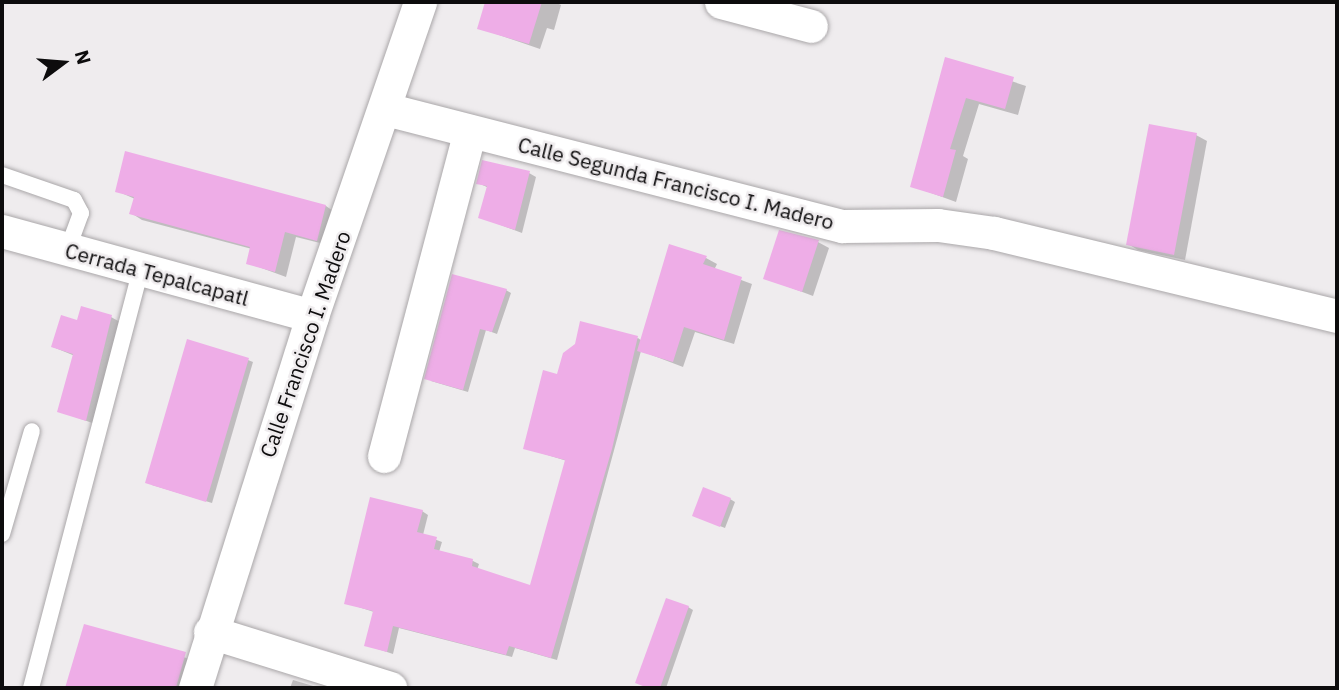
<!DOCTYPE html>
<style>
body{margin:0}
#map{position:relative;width:1339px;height:690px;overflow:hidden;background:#efecee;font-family:"IBM Plex Sans",sans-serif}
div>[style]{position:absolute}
.shadow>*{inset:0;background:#0003}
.building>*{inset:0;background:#eeade7}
.roads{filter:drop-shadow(0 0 2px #aaa7a9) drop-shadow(0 0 2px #aaa7a9)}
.service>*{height:16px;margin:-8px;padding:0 8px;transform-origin:8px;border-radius:8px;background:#fff}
.minor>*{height:33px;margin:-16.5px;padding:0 16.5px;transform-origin:16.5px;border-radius:16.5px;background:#fff}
span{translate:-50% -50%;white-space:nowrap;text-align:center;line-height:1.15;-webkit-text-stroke:5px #efecee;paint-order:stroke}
.street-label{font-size:21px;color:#0d0c0d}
.frame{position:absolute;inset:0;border:4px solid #0d0c0d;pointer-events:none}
.north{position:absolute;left:28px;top:28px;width:70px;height:70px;-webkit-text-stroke:5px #efecee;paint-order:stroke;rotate:74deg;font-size:19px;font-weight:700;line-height:28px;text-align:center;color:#0d0c0d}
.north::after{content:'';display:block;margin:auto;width:24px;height:32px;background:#0d0c0d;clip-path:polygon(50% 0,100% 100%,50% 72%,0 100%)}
</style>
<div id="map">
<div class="shadow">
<div style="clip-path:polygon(487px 2px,555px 2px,561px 5px,554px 30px,547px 28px,540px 49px,479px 28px)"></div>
<div style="clip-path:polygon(946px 59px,1026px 86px,1018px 115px,979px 104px,963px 156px,968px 159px,956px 202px,912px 186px)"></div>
<div style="clip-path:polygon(1196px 135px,1207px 141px,1185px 260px,1138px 250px,1128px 244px)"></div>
<div style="clip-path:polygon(127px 153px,326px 206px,336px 213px,328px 245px,296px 237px,286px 277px,248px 263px,252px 249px,142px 220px,131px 213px,135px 199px,117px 191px)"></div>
<div style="clip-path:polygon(529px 173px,536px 177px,522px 233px,480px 217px,489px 188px,478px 183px)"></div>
<div style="clip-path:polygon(818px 242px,829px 248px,813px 296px,765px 278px)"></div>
<div style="clip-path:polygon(670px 246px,706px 258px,717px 264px,714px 270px,752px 284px,734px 344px,695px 332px,683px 367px,641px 351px,557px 660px,515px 648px,512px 657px,399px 628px,393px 654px,366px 645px,374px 612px,346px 603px,422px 511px,428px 515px,423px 535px,442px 542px,439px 552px,473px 561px,479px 564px,477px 570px,531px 587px,567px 461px,525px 448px,558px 376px,638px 338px,642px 341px)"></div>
<div style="clip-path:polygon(506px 290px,511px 293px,497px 334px,486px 330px,468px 392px,431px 381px)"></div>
<div style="clip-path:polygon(111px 317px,120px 322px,95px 424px,59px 411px,75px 356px,53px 347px)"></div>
<div style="clip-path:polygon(248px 360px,253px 362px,212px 503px,152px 485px)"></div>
<div style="clip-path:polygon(730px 499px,735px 502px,725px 528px,699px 518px)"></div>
<div style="clip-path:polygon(688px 607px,693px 610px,666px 688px,642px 685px)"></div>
<div style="clip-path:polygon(86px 626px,199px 662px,192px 688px,68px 688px)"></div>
<div style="clip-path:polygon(293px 680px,320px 688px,290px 688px)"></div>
</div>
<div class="building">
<div style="clip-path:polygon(485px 2px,542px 2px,529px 44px,477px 29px)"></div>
<div style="clip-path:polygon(945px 57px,1014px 77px,1005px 109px,966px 98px,950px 149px,956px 150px,943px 197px,910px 187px)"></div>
<div style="clip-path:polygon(1149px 124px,1197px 133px,1174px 255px,1126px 245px)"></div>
<div style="clip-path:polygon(125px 151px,326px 205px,317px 241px,285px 232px,275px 272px,246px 264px,250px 247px,129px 214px,134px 197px,115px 192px)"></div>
<div style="clip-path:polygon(482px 160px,530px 171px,515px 230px,478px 218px,487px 186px,476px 184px)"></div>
<div style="clip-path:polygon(779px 230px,819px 240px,802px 292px,763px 279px)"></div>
<div style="clip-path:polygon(669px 244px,707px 256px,703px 264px,742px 277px,724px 340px,684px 327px,673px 362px,637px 351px)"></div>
<div style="clip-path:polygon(452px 274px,507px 289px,492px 332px,480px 329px,463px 390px,424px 379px)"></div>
<div style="clip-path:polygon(81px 306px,112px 315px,86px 421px,57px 412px,73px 354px,51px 347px,61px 315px,77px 320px)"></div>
<div style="clip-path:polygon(580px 321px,638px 336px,612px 449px,551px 658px,509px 646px,506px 655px,393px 626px,387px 652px,364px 646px,373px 611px,344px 604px,370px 497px,423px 510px,417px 532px,437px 537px,434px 549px,473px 559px,472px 566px,530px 585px,565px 460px,523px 449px,543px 370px,557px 374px,563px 353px,575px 344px)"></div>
<div style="clip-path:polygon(187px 339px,249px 358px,206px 502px,145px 483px)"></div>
<div style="clip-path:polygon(703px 487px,731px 498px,720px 527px,692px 516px)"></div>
<div style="clip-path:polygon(666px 598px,689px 606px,660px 688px,648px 688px,635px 683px)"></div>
<div style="clip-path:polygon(84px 624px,186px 652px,176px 688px,65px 688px)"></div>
</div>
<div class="roads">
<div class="service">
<div style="left:2px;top:175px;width:76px;rotate:19.1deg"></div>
<div style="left:74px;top:200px;width:15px;rotate:62deg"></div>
<div style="left:81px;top:213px;width:40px;rotate:110.2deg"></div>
<div style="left:2px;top:534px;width:107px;rotate:-73.8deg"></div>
<div style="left:31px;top:688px;width:432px;rotate:-75.3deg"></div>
</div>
<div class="minor">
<div style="left:721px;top:2px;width:93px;rotate:14.9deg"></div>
<div style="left:386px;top:109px;width:471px;rotate:14.4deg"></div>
<div style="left:842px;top:226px;width:96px;rotate:-0.6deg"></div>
<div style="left:938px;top:225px;width:57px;rotate:8.1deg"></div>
<div style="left:994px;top:233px;width:353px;rotate:13.6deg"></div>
<div style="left:2px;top:231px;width:321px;rotate:15.3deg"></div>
<div style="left:384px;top:456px;width:336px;rotate:-75.2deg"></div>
<div style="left:210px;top:632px;width:189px;rotate:17.3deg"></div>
<div style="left:195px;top:688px;width:390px;rotate:-72.5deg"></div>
<div style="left:312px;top:316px;width:332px;rotate:-71deg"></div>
</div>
</div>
<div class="street-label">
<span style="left:676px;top:183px;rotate:14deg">Calle Segunda Francisco I. Madero</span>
<span style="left:157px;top:274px;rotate:15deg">Cerrada Tepalcapatl</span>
<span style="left:305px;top:344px;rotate:-71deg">Calle Francisco I. Madero</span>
</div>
<div class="frame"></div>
<div class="north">N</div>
</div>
